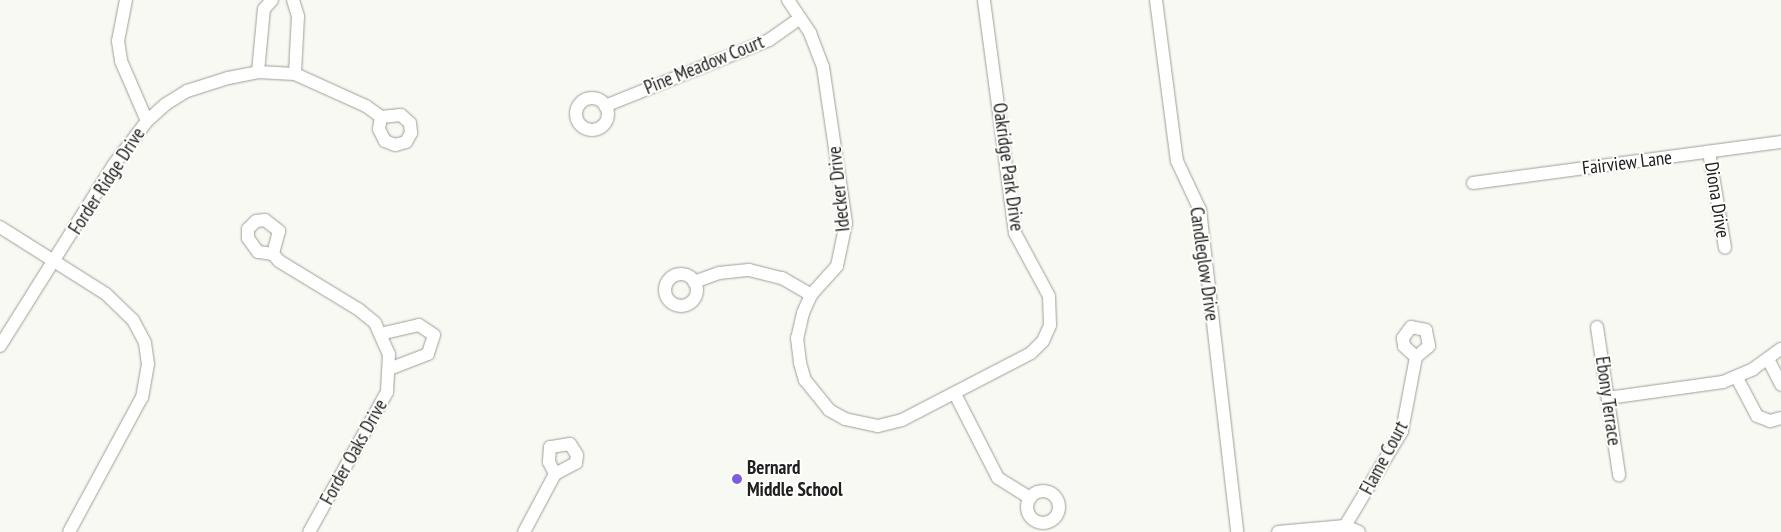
<!DOCTYPE html>
<style>
body{margin:0}
#map{position:relative;width:1781px;height:532px;overflow:hidden;background:#f8f9f2;font-family:"PT Sans Narrow",sans-serif}
div>[style]{position:absolute}
.roads{filter:drop-shadow(0 0 1px #9f9f99) drop-shadow(0 0 1px #9f9f99)}
.minor>*{height:12px;margin:-6px;padding:0 6px;transform-origin:6px;border-radius:6px;background:#fff}
.minor>.ring{margin:-6px;padding:0;box-sizing:content-box;background:none;border:12px solid #fff;border-radius:50%}
.dots>*{width:14px;height:14px;translate:-50% -50%;box-sizing:border-box;border:2px solid #fffffe;border-radius:50%}
span{translate:-50% -50%;white-space:nowrap;text-align:center;line-height:1.15;-webkit-text-stroke:4px #fffffe;paint-order:stroke}
.street-label{font-size:19px;color:#20211e}
.poi-label{font-size:19px;color:#20211e;font-weight:700}
.left{translate:0 -50%;text-align:left}
</style>
<div id="map">
<div class="roads">
<div class="minor">
<div style="left:126px;top:0;width:42px;rotate:101deg"></div>
<div style="left:118px;top:41px;width:20px;rotate:81deg"></div>
<div style="left:121px;top:61px;width:65px;rotate:66.6deg"></div>
<div style="left:293px;top:0;width:17px;rotate:73deg"></div>
<div style="left:298px;top:16px;width:58px;rotate:93deg"></div>
<div style="left:788px;top:0;width:40px;rotate:56deg"></div>
<div style="left:810px;top:33px;width:36px;rotate:69deg"></div>
<div style="left:823px;top:67px;width:158px;rotate:81.6deg"></div>
<div style="left:846px;top:223px;width:44px;rotate:101.8deg"></div>
<div style="left:837px;top:266px;width:39px;rotate:132deg"></div>
<div style="left:811px;top:295px;width:20px;rotate:114deg"></div>
<div style="left:803px;top:313px;width:26px;rotate:103deg"></div>
<div style="left:797px;top:338px;width:25px;rotate:83deg"></div>
<div style="left:800px;top:363px;width:18px;rotate:74deg"></div>
<div style="left:805px;top:380px;width:38px;rotate:51deg"></div>
<div style="left:829px;top:410px;width:18px;rotate:29deg"></div>
<div style="left:845px;top:419px;width:34px;rotate:12deg"></div>
<div style="left:878px;top:426px;width:25px;rotate:-14deg"></div>
<div style="left:902px;top:420px;width:145px;rotate:-27.4deg"></div>
<div style="left:1031px;top:353px;width:17px;rotate:-45deg"></div>
<div style="left:1043px;top:341px;width:17px;rotate:-66deg"></div>
<div style="left:1050px;top:325px;width:29px;rotate:-92deg"></div>
<div style="left:1049px;top:296px;width:72px;rotate:-118.4deg"></div>
<div style="left:1015px;top:233px;width:235px;rotate:-97.6deg"></div>
<div style="left:1156px;top:0;width:162px;rotate:82.6deg"></div>
<div style="left:1177px;top:161px;width:54px;rotate:64.9deg"></div>
<div style="left:1200px;top:210px;width:324px;rotate:83.4deg"></div>
<div style="left:258px;top:72px;width:63px;rotate:-84.6deg"></div>
<div style="left:264px;top:9px;width:12px;rotate:-48deg"></div>
<div class="ring" style="left:576px;top:98px;width:20px;height:20px"></div>
<div style="left:605px;top:106px;width:177px;rotate:-21.9deg"></div>
<div style="left:769px;top:40px;width:38px;rotate:-35deg"></div>
<div style="left:1709px;top:152px;width:97px;rotate:80.5deg"></div>
<div style="left:1473px;top:183px;width:311px;rotate:-7.6deg"></div>
<div style="left:265px;top:220px;width:18px;rotate:38deg"></div>
<div style="left:279px;top:231px;width:24px;rotate:105deg"></div>
<div style="left:273px;top:254px;width:15px;rotate:-172deg"></div>
<div style="left:258px;top:252px;width:17px;rotate:-126deg"></div>
<div style="left:248px;top:238px;width:9px;rotate:-90deg"></div>
<div style="left:248px;top:229px;width:11px;rotate:-45deg"></div>
<div style="left:256px;top:221px;width:9px;rotate:-6deg"></div>
<div style="left:0;top:227px;width:125px;rotate:32.3deg"></div>
<div style="left:106px;top:294px;width:37px;rotate:44deg"></div>
<div style="left:133px;top:320px;width:26px;rotate:62deg"></div>
<div style="left:145px;top:343px;width:21px;rotate:82deg"></div>
<div style="left:148px;top:364px;width:34px;rotate:100deg"></div>
<div style="left:142px;top:397px;width:153px;rotate:118.4deg"></div>
<div style="left:273px;top:254px;width:9px;rotate:49deg"></div>
<div style="left:279px;top:261px;width:92px;rotate:31.3deg"></div>
<div style="left:358px;top:309px;width:22px;rotate:39deg"></div>
<div style="left:375px;top:323px;width:34px;rotate:66deg"></div>
<div style="left:389px;top:354px;width:38px;rotate:93deg"></div>
<div style="left:387px;top:392px;width:160px;rotate:119.1deg"></div>
<div class="ring" style="left:665px;top:274px;width:20px;height:20px"></div>
<div style="left:694px;top:282px;width:27px;rotate:-20deg"></div>
<div style="left:719px;top:273px;width:30px;rotate:-6deg"></div>
<div style="left:749px;top:270px;width:34px;rotate:14deg"></div>
<div style="left:782px;top:278px;width:34px;rotate:30deg"></div>
<div style="left:1597px;top:327px;width:150px;rotate:81.5deg"></div>
<div style="left:380px;top:334px;width:40px;rotate:-13deg"></div>
<div style="left:419px;top:325px;width:18px;rotate:34deg"></div>
<div style="left:434px;top:335px;width:20px;rotate:108deg"></div>
<div style="left:428px;top:354px;width:40px;rotate:159deg"></div>
<div style="left:0;top:346px;width:216px;rotate:-57.9deg"></div>
<div style="left:115px;top:163px;width:53px;rotate:-52.7deg"></div>
<div style="left:147px;top:121px;width:25px;rotate:-42deg"></div>
<div style="left:166px;top:104px;width:25px;rotate:-32deg"></div>
<div style="left:187px;top:91px;width:43px;rotate:-17.6deg"></div>
<div style="left:228px;top:78px;width:31px;rotate:-11deg"></div>
<div style="left:258px;top:72px;width:37px;rotate:3deg"></div>
<div style="left:295px;top:74px;width:78px;rotate:24.3deg"></div>
<div style="left:366px;top:106px;width:19px;rotate:36deg"></div>
<div style="left:381px;top:117px;width:20px;rotate:-6deg"></div>
<div style="left:401px;top:115px;width:12px;rotate:42deg"></div>
<div style="left:410px;top:123px;width:10px;rotate:84deg"></div>
<div style="left:411px;top:133px;width:10px;rotate:119deg"></div>
<div style="left:406px;top:142px;width:11px;rotate:165deg"></div>
<div style="left:395px;top:145px;width:11px;rotate:-158deg"></div>
<div style="left:385px;top:141px;width:13px;rotate:-117deg"></div>
<div style="left:379px;top:129px;width:12px;rotate:-81deg"></div>
<div style="left:1768px;top:359px;width:29px;rotate:63deg"></div>
<div style="left:1737px;top:378px;width:43px;rotate:62.2deg"></div>
<div style="left:1757px;top:416px;width:14px;rotate:21deg"></div>
<div style="left:1770px;top:421px;width:11px;rotate:-15deg"></div>
<div style="left:955px;top:394px;width:94px;rotate:62.9deg"></div>
<div style="left:998px;top:478px;width:38px;rotate:32deg"></div>
<div style="left:1608px;top:398px;width:116px;rotate:-7.9deg"></div>
<div style="left:1723px;top:382px;width:33px;rotate:-23deg"></div>
<div style="left:1753px;top:369px;width:34px;rotate:-36deg"></div>
<div class="ring" style="left:1027px;top:491px;width:20px;height:20px"></div>
<div style="left:1345px;top:526px;width:111px;rotate:-59deg"></div>
<div style="left:1402px;top:431px;width:75px;rotate:-79.3deg"></div>
<div style="left:1416px;top:357px;width:17px;rotate:-40deg"></div>
<div style="left:1429px;top:346px;width:16px;rotate:-101deg"></div>
<div style="left:1426px;top:330px;width:15px;rotate:-169deg"></div>
<div style="left:1411px;top:327px;width:14px;rotate:126deg"></div>
<div style="left:1403px;top:338px;width:8px;rotate:83deg"></div>
<div style="left:1404px;top:346px;width:16px;rotate:43deg"></div>
<div style="left:524px;top:532px;width:66px;rotate:-61.9deg"></div>
<div style="left:555px;top:474px;width:24px;rotate:-28deg"></div>
<div style="left:576px;top:463px;width:8px;rotate:-83deg"></div>
<div style="left:577px;top:455px;width:13px;rotate:-122deg"></div>
<div style="left:570px;top:444px;width:20px;rotate:171deg"></div>
<div style="left:550px;top:447px;width:15px;rotate:94deg"></div>
<div style="left:549px;top:462px;width:13px;rotate:63deg"></div>
<div style="left:1278px;top:532px;width:67px;rotate:-5.1deg"></div>
<div style="left:1345px;top:526px;width:15px;rotate:23deg"></div>
</div>
</div>
<div class="dots">
<div style="left:737px;top:479px;background:#7e5dd8"></div>
</div>
<div class="street-label">
<span style="left:704px;top:65px;rotate:-22deg">Pine Meadow Court</span>
<span style="left:1627px;top:163px;rotate:-7deg">Fairview Lane</span>
<span style="left:1008px;top:167px;rotate:82deg">Oakridge Park Drive</span>
<span style="left:107px;top:181px;rotate:-57deg">Forder Ridge Drive</span>
<span style="left:839px;top:189px;rotate:-96deg">Idecker Drive</span>
<span style="left:1717px;top:200px;rotate:81deg">Diona Drive</span>
<span style="left:1204px;top:264px;rotate:82deg">Candleglow Drive</span>
<span style="left:1608px;top:401px;rotate:82deg">Ebony Terrace</span>
<span style="left:354px;top:452px;rotate:-61deg">Forder Oaks Drive</span>
<span style="left:1384px;top:458px;rotate:-62deg">Flame Court</span>
</div>
<div class="poi-label">
<span class="left" style="left:747px;top:479px">Bernard<br>Middle School</span>
</div>
</div>
